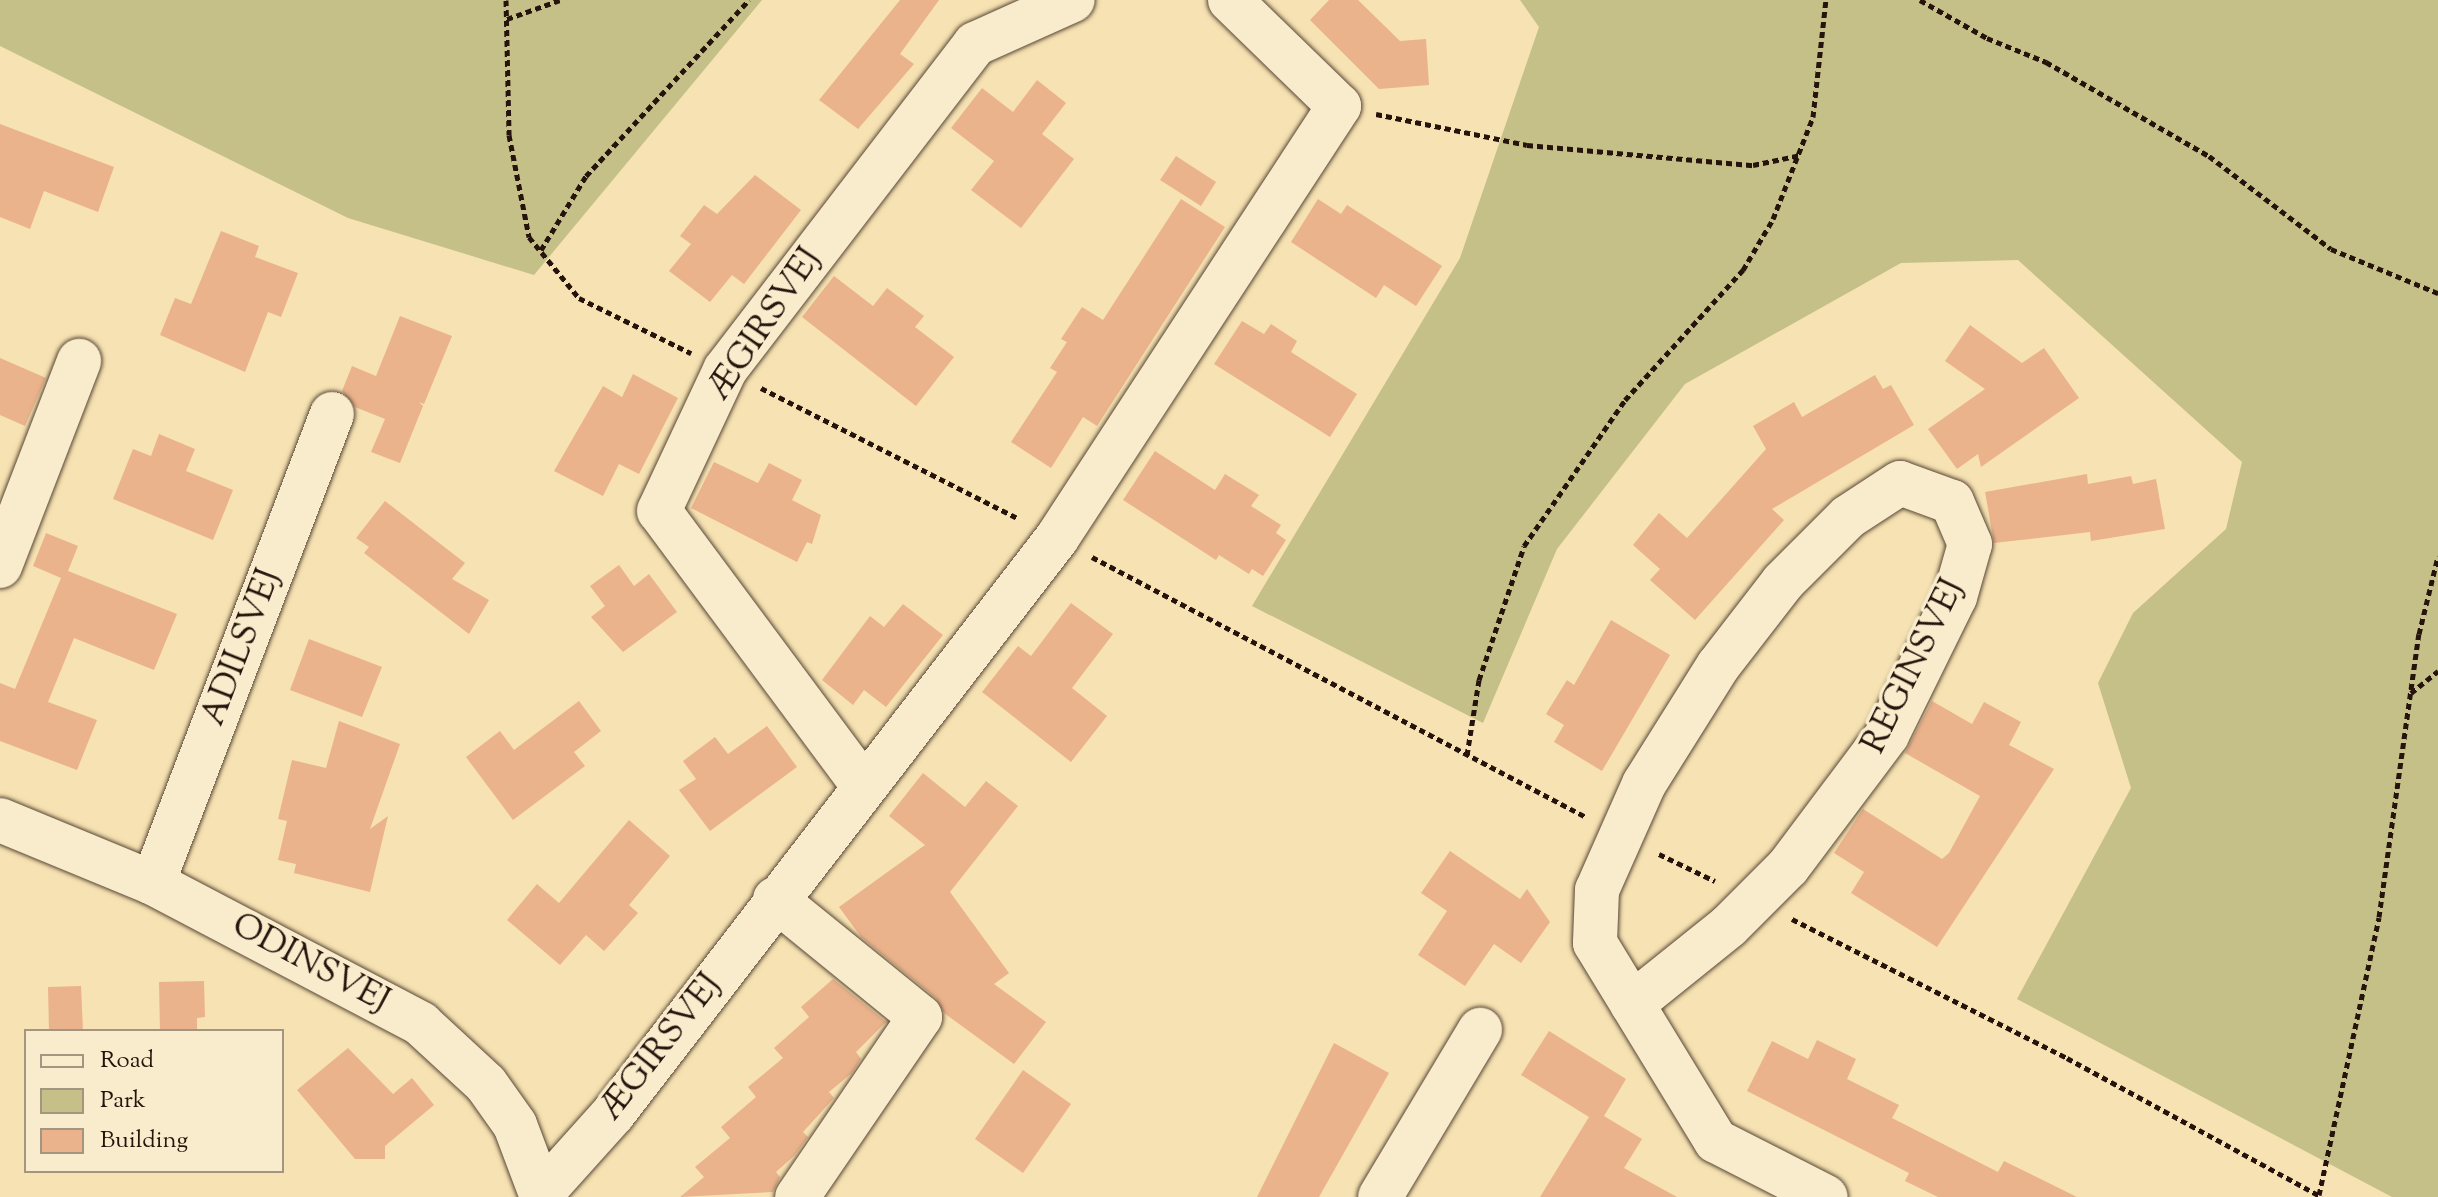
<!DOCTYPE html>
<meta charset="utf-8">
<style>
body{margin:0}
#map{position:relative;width:2438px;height:1197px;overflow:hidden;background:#f6e2b2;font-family:"Sorts Mill Goudy",serif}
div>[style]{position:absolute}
.green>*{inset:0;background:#c4c087}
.building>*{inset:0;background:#ebb38c}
.path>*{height:5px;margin-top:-2.5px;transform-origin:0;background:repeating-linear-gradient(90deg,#25130c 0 6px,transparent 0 10px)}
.roads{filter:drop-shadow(0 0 2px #594736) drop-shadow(0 0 2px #594736)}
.street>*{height:44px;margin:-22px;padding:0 22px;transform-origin:22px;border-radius:22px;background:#f9eccd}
.secondary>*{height:44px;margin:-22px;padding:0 22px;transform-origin:22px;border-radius:22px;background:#f9eccd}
span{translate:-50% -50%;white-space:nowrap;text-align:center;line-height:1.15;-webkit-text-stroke:7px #f9eccd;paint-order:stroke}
.street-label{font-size:34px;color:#25130c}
.legend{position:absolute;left:24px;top:1029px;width:260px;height:144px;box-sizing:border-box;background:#f9eccd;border:2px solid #a49580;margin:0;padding:10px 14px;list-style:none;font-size:24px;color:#25130c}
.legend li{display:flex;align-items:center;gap:16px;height:40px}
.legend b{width:40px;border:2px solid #a49580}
</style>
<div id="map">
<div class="green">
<div style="clip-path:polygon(0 0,762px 0,534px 275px,348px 218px,0 46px)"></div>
<div style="clip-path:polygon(1520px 0,2438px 0,2438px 1197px,2392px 1197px,2017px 999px,2131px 788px,2098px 683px,2133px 613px,2226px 529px,2242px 462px,2018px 260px,1901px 263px,1685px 384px,1557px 549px,1483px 723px,1252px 606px,1460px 258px,1539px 27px)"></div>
</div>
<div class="building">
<div style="clip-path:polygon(900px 0,939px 0,900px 54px,914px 64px,858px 129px,819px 100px)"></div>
<div style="clip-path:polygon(1329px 0,1358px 0,1400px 41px,1426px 39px,1429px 85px,1379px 89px,1310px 20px)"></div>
<div style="clip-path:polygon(1037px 80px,1066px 103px,1042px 134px,1074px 159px,1021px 228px,971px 190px,994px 161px,951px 128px,982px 88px,1013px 112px)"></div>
<div style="clip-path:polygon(0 124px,114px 167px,98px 212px,44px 191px,30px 229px,0 217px)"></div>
<div style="clip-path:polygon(1176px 156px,1216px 182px,1201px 206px,1160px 180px)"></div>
<div style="clip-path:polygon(755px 175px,801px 210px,744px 284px,732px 275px,710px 302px,669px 271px,691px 244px,680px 236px,704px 205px,717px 214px)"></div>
<div style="clip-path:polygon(1181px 199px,1225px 227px,1097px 426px,1083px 417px,1051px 468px,1011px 442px,1057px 372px,1050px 368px,1067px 342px,1061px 339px,1082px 307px,1103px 320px)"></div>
<div style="clip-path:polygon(1318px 199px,1341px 214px,1347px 205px,1442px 266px,1416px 306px,1384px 285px,1376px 298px,1291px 242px)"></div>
<div style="clip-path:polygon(221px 231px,259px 246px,255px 257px,298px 273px,281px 317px,268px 312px,245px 372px,160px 335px,175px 298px,191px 304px)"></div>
<div style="clip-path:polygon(834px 276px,873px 306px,887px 288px,924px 316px,915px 327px,954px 357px,916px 406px,802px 317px)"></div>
<div style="clip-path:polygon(400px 316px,452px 336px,424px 404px,419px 402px,423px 406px,400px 463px,371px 452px,385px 419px,355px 407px,342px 391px,352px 366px,376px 376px)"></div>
<div style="clip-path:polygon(1242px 321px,1264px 334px,1271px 324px,1297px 341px,1291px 352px,1357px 394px,1330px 437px,1214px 364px)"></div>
<div style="clip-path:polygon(1970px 325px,2022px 363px,2044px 348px,2079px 398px,1981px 467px,1978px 454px,1957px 469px,1928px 429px,1985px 389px,1945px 361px)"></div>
<div style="clip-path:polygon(0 358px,46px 378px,25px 426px,0 415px)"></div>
<div style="clip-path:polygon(633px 374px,678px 398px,639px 474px,619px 464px,603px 496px,554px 471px,603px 386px,622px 397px)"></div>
<div style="clip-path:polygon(1875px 375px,1883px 389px,1891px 385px,1914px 425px,1772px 509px,1784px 520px,1695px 620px,1650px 580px,1660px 569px,1633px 545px,1659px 513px,1687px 538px,1766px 449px,1753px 426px,1794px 402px,1802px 417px)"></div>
<div style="clip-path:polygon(159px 434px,195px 449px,186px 471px,233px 490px,213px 540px,113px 499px,133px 449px,151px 456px)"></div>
<div style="clip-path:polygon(1155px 451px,1215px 490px,1225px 474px,1259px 495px,1251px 506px,1281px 525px,1276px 533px,1286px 540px,1263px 576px,1252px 569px,1249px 574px,1219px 555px,1216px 560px,1123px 500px)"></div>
<div style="clip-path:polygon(714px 462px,758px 483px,769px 463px,802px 480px,792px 500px,821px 515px,812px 544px,807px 542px,797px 562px,691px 508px)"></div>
<div style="clip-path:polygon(2087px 474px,2088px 484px,2131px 476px,2133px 484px,2156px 479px,2165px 529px,2091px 541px,2090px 532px,1994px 543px,1985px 492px)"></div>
<div style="clip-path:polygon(385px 501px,465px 563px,452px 579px,489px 600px,469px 634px,364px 553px,369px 547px,356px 538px)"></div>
<div style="clip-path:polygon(46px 533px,78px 546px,68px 571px,177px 614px,154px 670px,74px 638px,48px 702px,97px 720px,77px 770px,0 741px,0 683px,15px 689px,61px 578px,33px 566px)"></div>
<div style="clip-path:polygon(619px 565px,634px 586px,649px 574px,677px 612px,623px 652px,591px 617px,605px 606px,590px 586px)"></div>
<div style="clip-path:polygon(1071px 603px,1113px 634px,1072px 688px,1107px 716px,1071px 762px,982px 692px,1018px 646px,1031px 656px)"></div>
<div style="clip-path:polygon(903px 604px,943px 635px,886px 707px,864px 690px,853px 705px,822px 680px,870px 616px,884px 627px)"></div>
<div style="clip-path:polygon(1611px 620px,1670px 655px,1602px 771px,1554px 742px,1564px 725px,1546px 714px,1567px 680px,1574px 685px)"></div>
<div style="clip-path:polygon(309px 639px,382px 667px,362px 717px,290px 690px)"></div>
<div style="clip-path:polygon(579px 701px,601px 731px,574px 752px,585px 766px,513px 820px,466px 757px,500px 731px,514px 750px)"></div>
<div style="clip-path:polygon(1932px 701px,1972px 724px,1984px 702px,2021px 722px,2009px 745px,2054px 769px,1937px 947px,1851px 893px,1864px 872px,1834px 853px,1863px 809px,1942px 859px,1949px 853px,1980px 796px,1905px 753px)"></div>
<div style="clip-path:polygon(339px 721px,400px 744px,370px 829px,388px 816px,370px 892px,294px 873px,296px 864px,278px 860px,287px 821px,278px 819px,292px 760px,326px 768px)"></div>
<div style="clip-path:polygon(767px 726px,797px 767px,710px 831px,679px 790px,696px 779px,683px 761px,715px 737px,728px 754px)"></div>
<div style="clip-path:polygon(923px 773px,965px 807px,986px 781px,1018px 806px,950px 892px,1009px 973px,994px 984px,1046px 1022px,1014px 1064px,944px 1013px,936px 998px,861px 937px,839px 907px,925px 845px,889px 816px)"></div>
<div style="clip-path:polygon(629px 820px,670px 856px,629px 905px,638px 913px,604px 951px,586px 935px,560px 965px,507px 920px,537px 884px,559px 903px)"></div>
<div style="clip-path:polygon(1450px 851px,1520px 899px,1527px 889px,1550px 922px,1521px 963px,1494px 944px,1465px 986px,1418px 955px,1447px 911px,1421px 893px)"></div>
<div style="clip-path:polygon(833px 979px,886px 1022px,856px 1052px,861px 1059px,852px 1073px,829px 1092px,834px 1098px,803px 1132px,808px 1137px,795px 1155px,776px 1172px,780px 1177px,773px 1192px,680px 1197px,704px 1177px,695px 1167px,730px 1138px,721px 1127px,756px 1097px,748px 1087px,783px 1058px,774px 1048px,809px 1017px,801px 1007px)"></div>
<div style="clip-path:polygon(204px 981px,205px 1017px,197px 1018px,197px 1031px,160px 1031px,159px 982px)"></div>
<div style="clip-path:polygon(81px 986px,83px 1031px,49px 1031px,48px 987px)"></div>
<div style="clip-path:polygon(1549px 1031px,1626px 1079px,1604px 1116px,1642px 1139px,1624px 1168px,1677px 1197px,1540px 1197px,1589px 1117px,1521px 1075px)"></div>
<div style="clip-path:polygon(1817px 1040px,1856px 1059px,1847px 1079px,1899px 1105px,1892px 1118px,1998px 1172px,2004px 1161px,2077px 1197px,1938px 1197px,1905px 1181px,1909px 1173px,1747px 1091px,1772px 1041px,1808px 1059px)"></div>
<div style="clip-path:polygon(1334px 1043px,1389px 1073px,1319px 1197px,1257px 1197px)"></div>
<div style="clip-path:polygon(348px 1048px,393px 1094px,412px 1078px,434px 1105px,385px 1146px,385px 1159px,355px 1159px,297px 1090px)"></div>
<div style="clip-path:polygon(1023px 1070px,1071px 1104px,1023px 1173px,975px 1139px)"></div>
</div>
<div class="path">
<div style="left:506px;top:0;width:135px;rotate:88.7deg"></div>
<div style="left:509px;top:135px;width:104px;rotate:78.9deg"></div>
<div style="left:529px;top:237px;width:79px;rotate:50.7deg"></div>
<div style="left:579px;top:298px;width:125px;rotate:26.2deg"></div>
<div style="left:1920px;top:0;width:77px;rotate:29.6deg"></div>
<div style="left:1987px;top:38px;width:64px;rotate:22.1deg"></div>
<div style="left:2046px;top:62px;width:188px;rotate:30deg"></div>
<div style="left:2209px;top:156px;width:153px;rotate:37.3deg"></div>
<div style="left:2331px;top:249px;width:116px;rotate:22.4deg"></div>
<div style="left:507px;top:19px;width:56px;rotate:-19.7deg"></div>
<div style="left:1376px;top:114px;width:154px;rotate:11.6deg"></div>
<div style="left:1527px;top:145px;width:227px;rotate:5.1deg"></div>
<div style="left:1753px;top:165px;width:49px;rotate:-11.8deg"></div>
<div style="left:541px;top:250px;width:87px;rotate:-58.7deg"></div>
<div style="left:586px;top:176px;width:240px;rotate:-47.2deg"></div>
<div style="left:761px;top:388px;width:289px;rotate:26.9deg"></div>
<div style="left:1092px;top:557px;width:558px;rotate:27.76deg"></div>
<div style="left:2411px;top:693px;width:35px;rotate:-39deg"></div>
<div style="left:1467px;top:755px;width:76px;rotate:-80.9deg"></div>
<div style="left:1479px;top:680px;width:141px;rotate:-71.4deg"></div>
<div style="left:1524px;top:546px;width:178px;rotate:-55.3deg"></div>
<div style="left:1625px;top:400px;width:176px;rotate:-47.8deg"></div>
<div style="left:1743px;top:270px;width:59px;rotate:-59.5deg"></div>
<div style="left:1773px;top:219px;width:110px;rotate:-68.6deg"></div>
<div style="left:1813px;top:117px;width:118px;rotate:-83.7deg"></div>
<div style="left:1659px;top:854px;width:62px;rotate:25.7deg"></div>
<div style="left:1792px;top:919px;width:308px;rotate:26.8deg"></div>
<div style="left:2067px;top:1058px;width:290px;rotate:28.6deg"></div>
<div style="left:2319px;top:1195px;width:284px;rotate:-77.8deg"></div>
<div style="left:2379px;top:917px;width:286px;rotate:-82deg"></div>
<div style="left:2419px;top:634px;width:80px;rotate:-76.3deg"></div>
</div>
<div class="roads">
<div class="street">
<div style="left:0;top:566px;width:220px;rotate:-68.9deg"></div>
<div style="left:862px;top:784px;width:340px;rotate:-126.6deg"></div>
<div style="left:659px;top:511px;width:156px;rotate:-64.9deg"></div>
<div style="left:725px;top:370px;width:411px;rotate:-52.5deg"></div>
<div style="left:975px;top:44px;width:107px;rotate:-24.2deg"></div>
<div style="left:153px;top:883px;width:502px;rotate:-69.11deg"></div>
<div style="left:775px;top:899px;width:187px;rotate:39.1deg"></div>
<div style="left:920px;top:1017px;width:218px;rotate:124.3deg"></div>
<div style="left:1632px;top:1004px;width:124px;rotate:-38.8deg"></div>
<div style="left:1729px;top:926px;width:83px;rotate:-45deg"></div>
<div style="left:1788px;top:867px;width:165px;rotate:-53.1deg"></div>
<div style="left:1887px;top:735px;width:154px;rotate:-63.8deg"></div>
<div style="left:1955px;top:597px;width:55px;rotate:-74.2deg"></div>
<div style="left:1970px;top:544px;width:46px;rotate:-113.2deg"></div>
<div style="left:1952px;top:502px;width:55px;rotate:-159.9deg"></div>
<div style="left:1900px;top:483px;width:62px;rotate:146.8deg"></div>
<div style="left:1848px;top:517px;width:92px;rotate:135deg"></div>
<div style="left:1783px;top:582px;width:106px;rotate:127.7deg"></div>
<div style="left:1718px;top:666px;width:139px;rotate:122.1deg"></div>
<div style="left:1644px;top:784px;width:116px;rotate:113.9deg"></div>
<div style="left:1597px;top:890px;width:53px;rotate:92.2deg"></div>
<div style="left:1595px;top:943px;width:232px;rotate:58.6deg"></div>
<div style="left:1716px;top:1141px;width:123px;rotate:27deg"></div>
<div style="left:542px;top:1193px;width:106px;rotate:-48.1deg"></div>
<div style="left:613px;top:1114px;width:727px;rotate:-52.37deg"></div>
<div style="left:1057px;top:538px;width:516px;rotate:-56.86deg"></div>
<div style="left:1339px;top:106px;width:152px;rotate:-135.8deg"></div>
<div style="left:1380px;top:1197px;width:195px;rotate:-59.1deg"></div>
</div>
<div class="secondary">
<div style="left:0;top:820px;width:165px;rotate:22.4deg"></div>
<div style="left:153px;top:883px;width:303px;rotate:27.7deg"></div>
<div style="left:421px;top:1024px;width:88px;rotate:42.7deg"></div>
<div style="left:486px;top:1084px;width:50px;rotate:54.7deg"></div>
<div style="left:515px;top:1125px;width:77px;rotate:69.4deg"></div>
</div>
</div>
<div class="street-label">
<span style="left:765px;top:325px;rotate:-56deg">ÆGIRSVEJ</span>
<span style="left:242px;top:648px;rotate:-69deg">ADILSVEJ</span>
<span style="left:1914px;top:667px;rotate:-64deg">REGINSVEJ</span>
<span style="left:310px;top:964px;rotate:28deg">ODINSVEJ</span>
<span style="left:661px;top:1048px;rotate:-52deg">ÆGIRSVEJ</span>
</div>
<ul class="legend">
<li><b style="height:10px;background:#f9eccd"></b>Road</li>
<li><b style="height:22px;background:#c4c087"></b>Park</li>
<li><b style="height:22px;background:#ebb38c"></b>Building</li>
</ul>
</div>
